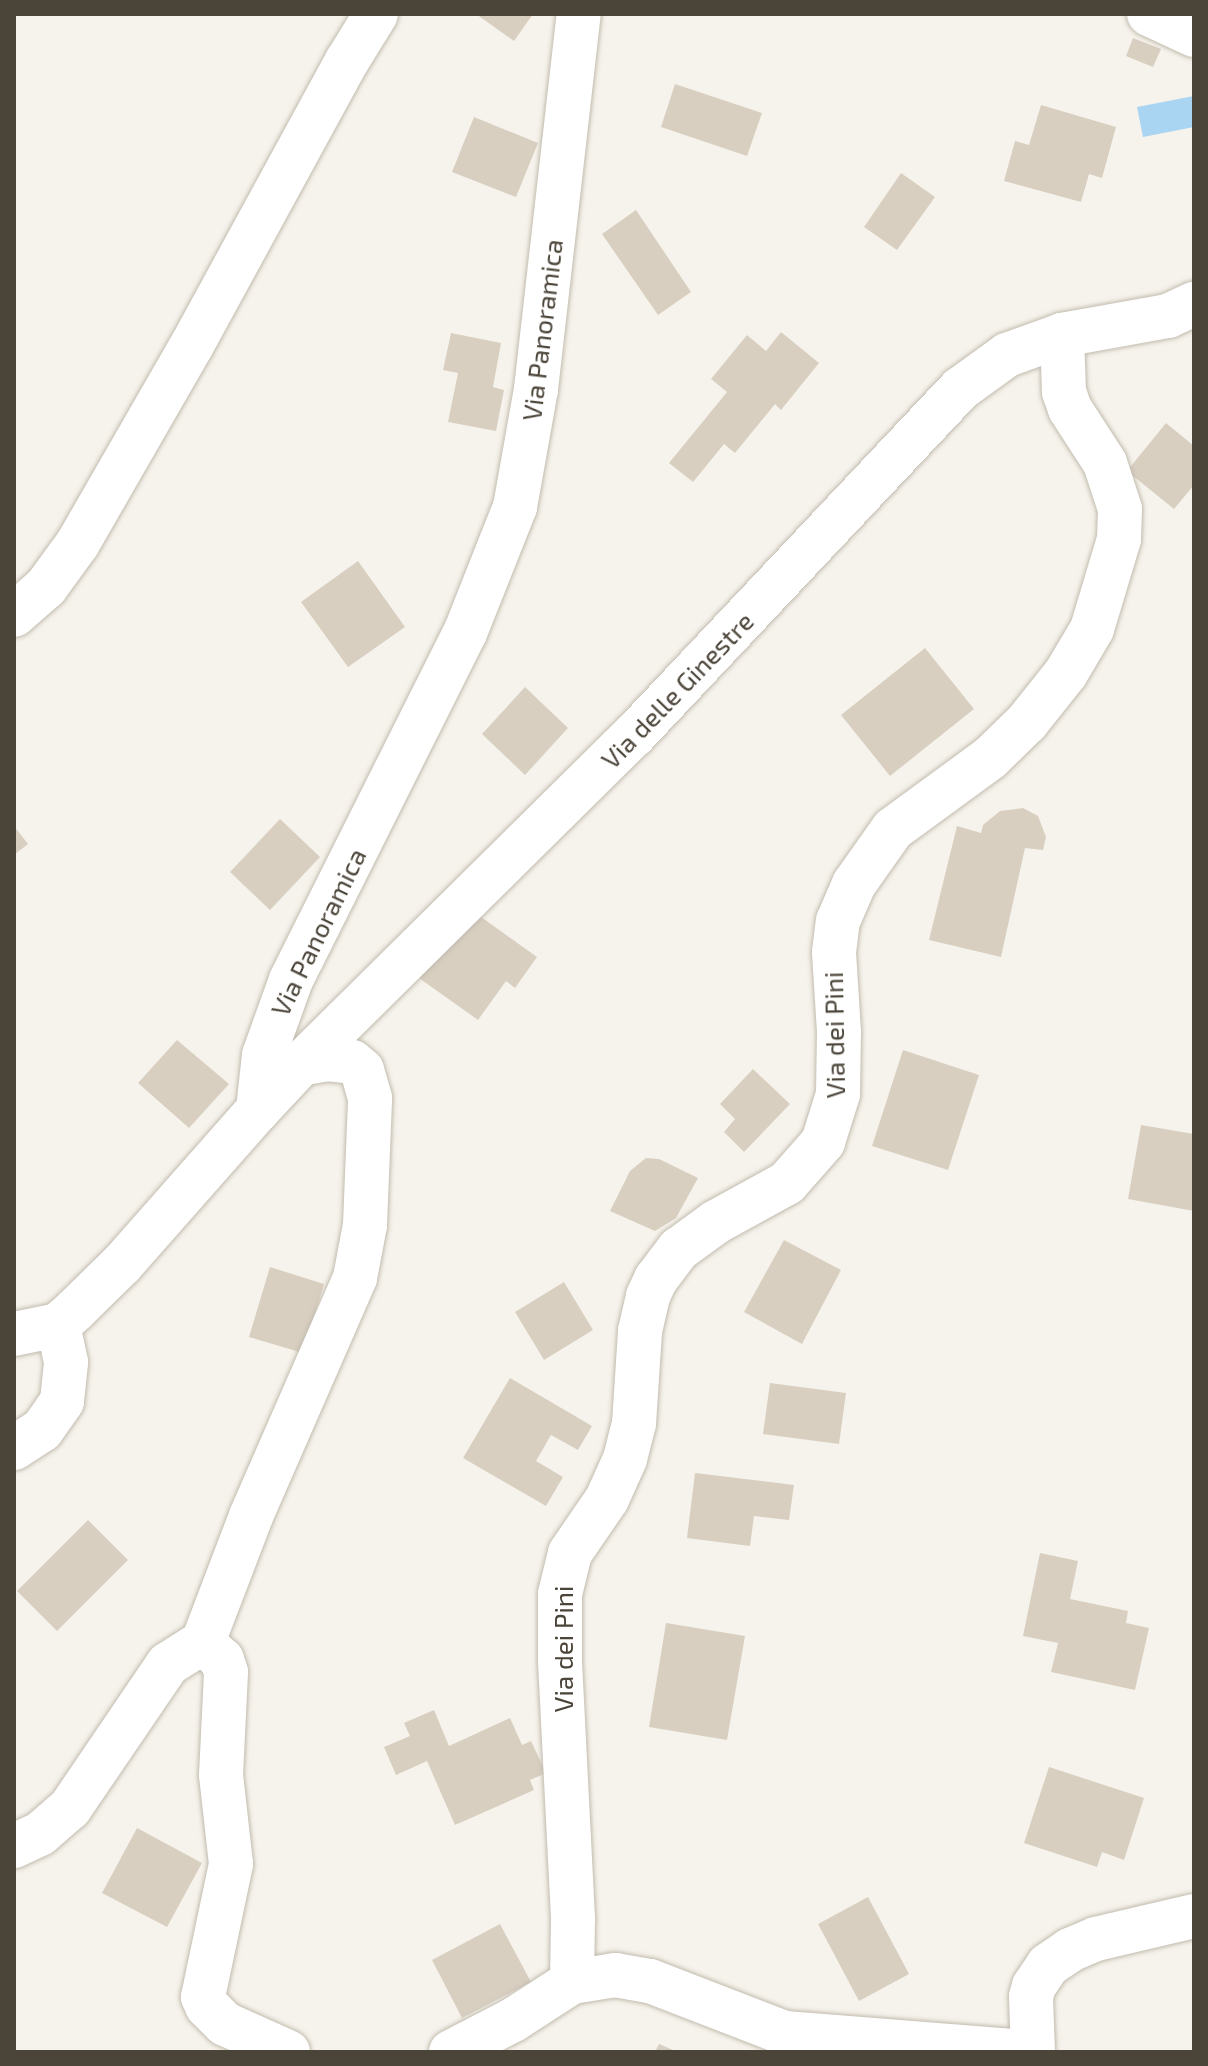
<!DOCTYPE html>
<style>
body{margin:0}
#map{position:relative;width:1208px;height:2066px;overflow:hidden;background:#f6f3ec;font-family:"Exo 2",sans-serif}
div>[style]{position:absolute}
.water>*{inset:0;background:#a9d4f2}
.building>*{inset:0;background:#d8cfc1}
.roads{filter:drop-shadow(0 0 2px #c2bbae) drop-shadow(0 0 2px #c2bbae)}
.minor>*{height:44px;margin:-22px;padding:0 22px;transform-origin:22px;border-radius:22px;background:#fff}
span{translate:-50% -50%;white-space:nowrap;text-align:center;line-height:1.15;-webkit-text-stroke:6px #fff;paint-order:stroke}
.street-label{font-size:26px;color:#4b4439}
.frame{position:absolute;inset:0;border:16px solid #4b4439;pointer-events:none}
</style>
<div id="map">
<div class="water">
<div style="clip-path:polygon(1194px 96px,1194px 127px,1143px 137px,1137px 107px)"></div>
</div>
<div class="building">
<div style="clip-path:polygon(476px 14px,533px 14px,514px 41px)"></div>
<div style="clip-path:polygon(1133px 38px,1161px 49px,1153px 67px,1126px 56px)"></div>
<div style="clip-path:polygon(675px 84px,762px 113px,747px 156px,661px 127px)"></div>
<div style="clip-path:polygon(1041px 105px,1116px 127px,1102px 178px,1089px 174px,1081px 202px,1004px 181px,1015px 141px,1029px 145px)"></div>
<div style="clip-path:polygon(474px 117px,538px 143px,516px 197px,452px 172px)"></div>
<div style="clip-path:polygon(901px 173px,935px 197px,897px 250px,864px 227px)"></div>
<div style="clip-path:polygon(636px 210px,691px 292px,658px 315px,602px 234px)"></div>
<div style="clip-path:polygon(781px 332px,819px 363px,781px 410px,775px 404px,735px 453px,724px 444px,693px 482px,669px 463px,727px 392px,711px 379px,747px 335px,766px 351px)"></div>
<div style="clip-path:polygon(451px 333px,501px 343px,493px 387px,504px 390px,496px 431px,448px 422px,458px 373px,443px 370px)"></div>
<div style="clip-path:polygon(1166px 423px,1194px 446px,1194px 485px,1174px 509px,1127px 471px)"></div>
<div style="clip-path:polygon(358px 561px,405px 627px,348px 667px,301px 602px)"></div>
<div style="clip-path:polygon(925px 648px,974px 709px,890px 776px,841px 715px)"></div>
<div style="clip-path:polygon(525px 687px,568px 728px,525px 775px,482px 734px)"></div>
<div style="clip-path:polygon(1023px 808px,1038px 816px,1046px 837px,1043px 850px,1025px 848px,1001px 957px,929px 940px,957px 826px,981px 833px,983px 825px,1000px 811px)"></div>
<div style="clip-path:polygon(280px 819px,320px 857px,270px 910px,230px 872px)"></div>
<div style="clip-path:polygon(14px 826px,28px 844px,14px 855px)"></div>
<div style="clip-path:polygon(470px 909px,537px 957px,515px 988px,506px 981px,478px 1020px,419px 978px)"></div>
<div style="clip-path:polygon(177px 1040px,229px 1084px,189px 1128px,138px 1083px)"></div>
<div style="clip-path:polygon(903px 1050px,979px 1075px,948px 1170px,872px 1146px)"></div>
<div style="clip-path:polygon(753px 1069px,790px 1104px,744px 1152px,724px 1132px,735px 1119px,720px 1104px)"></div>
<div style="clip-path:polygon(1141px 1125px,1194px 1134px,1194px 1211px,1128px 1199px)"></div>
<div style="clip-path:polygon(646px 1158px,659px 1159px,698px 1178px,676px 1218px,655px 1231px,610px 1211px,630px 1171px)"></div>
<div style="clip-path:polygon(784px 1240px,841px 1270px,802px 1344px,744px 1312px)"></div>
<div style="clip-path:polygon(270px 1267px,324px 1284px,303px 1353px,249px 1337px)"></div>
<div style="clip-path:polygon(564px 1282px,593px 1330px,544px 1360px,515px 1312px)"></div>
<div style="clip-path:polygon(510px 1378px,592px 1426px,578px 1450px,551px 1435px,536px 1461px,563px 1477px,546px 1506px,463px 1458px)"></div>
<div style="clip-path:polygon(770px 1383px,846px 1393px,839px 1444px,763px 1434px)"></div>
<div style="clip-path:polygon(695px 1473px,794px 1485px,789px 1520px,754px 1516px,750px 1546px,687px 1538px)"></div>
<div style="clip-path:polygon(88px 1520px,128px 1560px,57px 1631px,17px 1591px)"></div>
<div style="clip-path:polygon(1040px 1553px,1078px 1561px,1070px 1599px,1128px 1611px,1126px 1623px,1149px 1628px,1135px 1690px,1051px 1672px,1058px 1643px,1023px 1636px)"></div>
<div style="clip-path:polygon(666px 1623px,745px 1636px,727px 1740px,649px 1727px)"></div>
<div style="clip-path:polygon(434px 1710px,449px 1746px,510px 1718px,522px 1745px,531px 1741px,546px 1773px,530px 1780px,534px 1790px,455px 1825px,427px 1761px,396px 1775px,384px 1747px,410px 1736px,404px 1723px)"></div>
<div style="clip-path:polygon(1049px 1767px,1144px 1798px,1124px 1860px,1102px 1852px,1097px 1867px,1024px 1843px)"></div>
<div style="clip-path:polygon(137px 1828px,202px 1863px,167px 1927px,102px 1893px)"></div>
<div style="clip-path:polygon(868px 1897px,909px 1974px,859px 2001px,818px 1924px)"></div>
<div style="clip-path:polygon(500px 1924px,531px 1982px,462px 2018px,432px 1960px)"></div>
<div style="clip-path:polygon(659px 2044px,678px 2052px,655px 2052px)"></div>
</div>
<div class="roads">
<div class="minor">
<div style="left:1149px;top:14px;width:50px;rotate:25deg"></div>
<div style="left:14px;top:615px;width:43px;rotate:-41.2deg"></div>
<div style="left:46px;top:587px;width:54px;rotate:-54deg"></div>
<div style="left:78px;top:543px;width:228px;rotate:-60.1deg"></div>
<div style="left:192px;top:345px;width:324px;rotate:-61.4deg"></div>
<div style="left:347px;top:61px;width:55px;rotate:-58.3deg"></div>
<div style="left:301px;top:1064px;width:468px;rotate:-44.7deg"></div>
<div style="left:634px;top:735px;width:475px;rotate:-46.7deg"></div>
<div style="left:960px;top:389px;width:58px;rotate:-35.9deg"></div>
<div style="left:1007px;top:355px;width:59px;rotate:-20deg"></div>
<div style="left:14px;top:1334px;width:45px;rotate:-11.6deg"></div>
<div style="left:58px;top:1325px;width:23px;rotate:-41deg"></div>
<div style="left:75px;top:1310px;width:66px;rotate:-44.4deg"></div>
<div style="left:122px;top:1264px;width:205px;rotate:-48.6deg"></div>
<div style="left:14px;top:1448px;width:33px;rotate:-33deg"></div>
<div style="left:42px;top:1430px;width:35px;rotate:-55deg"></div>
<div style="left:62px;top:1401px;width:39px;rotate:-84deg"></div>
<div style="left:66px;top:1362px;width:38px;rotate:-102deg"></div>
<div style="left:14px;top:1846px;width:29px;rotate:-25deg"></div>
<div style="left:40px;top:1834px;width:40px;rotate:-41deg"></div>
<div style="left:70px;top:1808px;width:174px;rotate:-55.8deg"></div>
<div style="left:168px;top:1664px;width:41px;rotate:-32.2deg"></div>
<div style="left:572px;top:1982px;width:64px;rotate:-89.1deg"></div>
<div style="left:573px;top:1918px;width:259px;rotate:-92.9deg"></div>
<div style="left:560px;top:1659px;width:65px;rotate:-90deg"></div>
<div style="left:560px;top:1594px;width:42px;rotate:-76.3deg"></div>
<div style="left:570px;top:1553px;width:65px;rotate:-55.6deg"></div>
<div style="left:607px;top:1499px;width:44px;rotate:-65.8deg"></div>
<div style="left:625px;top:1459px;width:36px;rotate:-76deg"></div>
<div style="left:634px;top:1424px;width:93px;rotate:-86.3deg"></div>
<div style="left:640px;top:1331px;width:36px;rotate:-77deg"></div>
<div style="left:648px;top:1296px;width:19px;rotate:-65deg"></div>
<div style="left:656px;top:1279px;width:38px;rotate:-53deg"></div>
<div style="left:679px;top:1249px;width:46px;rotate:-36.1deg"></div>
<div style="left:716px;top:1222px;width:81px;rotate:-28.8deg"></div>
<div style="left:787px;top:1183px;width:55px;rotate:-48.7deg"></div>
<div style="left:823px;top:1142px;width:50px;rotate:-72.6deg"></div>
<div style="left:838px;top:1094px;width:62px;rotate:-89.1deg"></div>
<div style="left:839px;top:1032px;width:80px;rotate:-93.6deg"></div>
<div style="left:834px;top:952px;width:31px;rotate:-83deg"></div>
<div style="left:838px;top:921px;width:40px;rotate:-66.6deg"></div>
<div style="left:854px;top:884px;width:67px;rotate:-54.7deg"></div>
<div style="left:893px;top:829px;width:120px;rotate:-36.2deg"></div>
<div style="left:990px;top:758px;width:52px;rotate:-44.2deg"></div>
<div style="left:1027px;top:722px;width:63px;rotate:-51.5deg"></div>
<div style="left:1066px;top:673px;width:51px;rotate:-59.4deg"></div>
<div style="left:1092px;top:629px;width:94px;rotate:-73.3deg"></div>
<div style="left:1119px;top:539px;width:30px;rotate:-88deg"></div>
<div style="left:1120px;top:509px;width:48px;rotate:-108.1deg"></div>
<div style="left:1105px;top:463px;width:64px;rotate:-122.9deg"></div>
<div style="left:1070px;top:409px;width:18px;rotate:-109deg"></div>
<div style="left:1064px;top:392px;width:57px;rotate:-92deg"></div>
<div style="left:1062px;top:335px;width:108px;rotate:-10.2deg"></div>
<div style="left:1168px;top:316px;width:29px;rotate:-25deg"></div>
<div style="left:785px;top:2033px;width:244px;rotate:4.5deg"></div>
<div style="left:288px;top:2052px;width:69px;rotate:-156deg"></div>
<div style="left:225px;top:2024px;width:25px;rotate:-135deg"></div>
<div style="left:207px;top:2006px;width:10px;rotate:-114deg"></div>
<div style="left:203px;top:1997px;width:136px;rotate:-78.1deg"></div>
<div style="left:231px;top:1864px;width:90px;rotate:-96.4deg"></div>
<div style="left:221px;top:1775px;width:103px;rotate:-87.2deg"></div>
<div style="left:226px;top:1672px;width:13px;rotate:-108deg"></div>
<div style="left:222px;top:1660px;width:26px;rotate:-137deg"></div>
<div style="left:203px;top:1642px;width:135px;rotate:-69.1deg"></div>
<div style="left:251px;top:1516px;width:260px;rotate:-66.4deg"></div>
<div style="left:355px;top:1278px;width:54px;rotate:-79.3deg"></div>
<div style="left:365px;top:1225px;width:127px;rotate:-87.7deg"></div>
<div style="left:370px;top:1098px;width:29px;rotate:-106deg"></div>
<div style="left:362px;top:1070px;width:13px;rotate:-141deg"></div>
<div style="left:352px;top:1062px;width:24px;rotate:-173deg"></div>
<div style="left:328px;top:1059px;width:27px;rotate:170deg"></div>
<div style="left:301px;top:1064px;width:63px;rotate:133.1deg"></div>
<div style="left:258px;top:1110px;width:55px;rotate:-83.8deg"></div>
<div style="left:264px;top:1055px;width:80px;rotate:-70.2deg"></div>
<div style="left:291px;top:980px;width:388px;rotate:-63.4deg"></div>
<div style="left:465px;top:633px;width:136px;rotate:-68.4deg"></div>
<div style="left:515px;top:507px;width:120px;rotate:-79.9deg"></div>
<div style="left:536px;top:389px;width:377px;rotate:-83.5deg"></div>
<div style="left:451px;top:2052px;width:70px;rotate:-27.3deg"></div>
<div style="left:513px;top:2020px;width:70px;rotate:-32.8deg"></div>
<div style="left:572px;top:1982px;width:44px;rotate:-9.2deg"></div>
<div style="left:615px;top:1975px;width:36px;rotate:10deg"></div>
<div style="left:650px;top:1981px;width:145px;rotate:21.1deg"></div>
<div style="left:785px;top:2033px;width:23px;rotate:56deg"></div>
<div style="left:1033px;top:2052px;width:55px;rotate:-92.1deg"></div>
<div style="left:1031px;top:1997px;width:11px;rotate:-75deg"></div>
<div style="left:1034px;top:1986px;width:25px;rotate:-56deg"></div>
<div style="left:1048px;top:1965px;width:27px;rotate:-34deg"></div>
<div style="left:1070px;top:1950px;width:28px;rotate:-23deg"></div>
<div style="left:1096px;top:1939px;width:101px;rotate:-13.2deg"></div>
</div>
</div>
<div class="street-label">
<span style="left:542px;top:330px;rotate:-83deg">Via Panoramica</span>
<span style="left:677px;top:690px;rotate:-46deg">Via delle Ginestre</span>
<span style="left:318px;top:932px;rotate:-64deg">Via Panoramica</span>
<span style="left:834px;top:1035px;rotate:-91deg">Via dei Pini</span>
<span style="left:563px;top:1649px;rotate:-90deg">Via dei Pini</span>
</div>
<div class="frame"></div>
</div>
